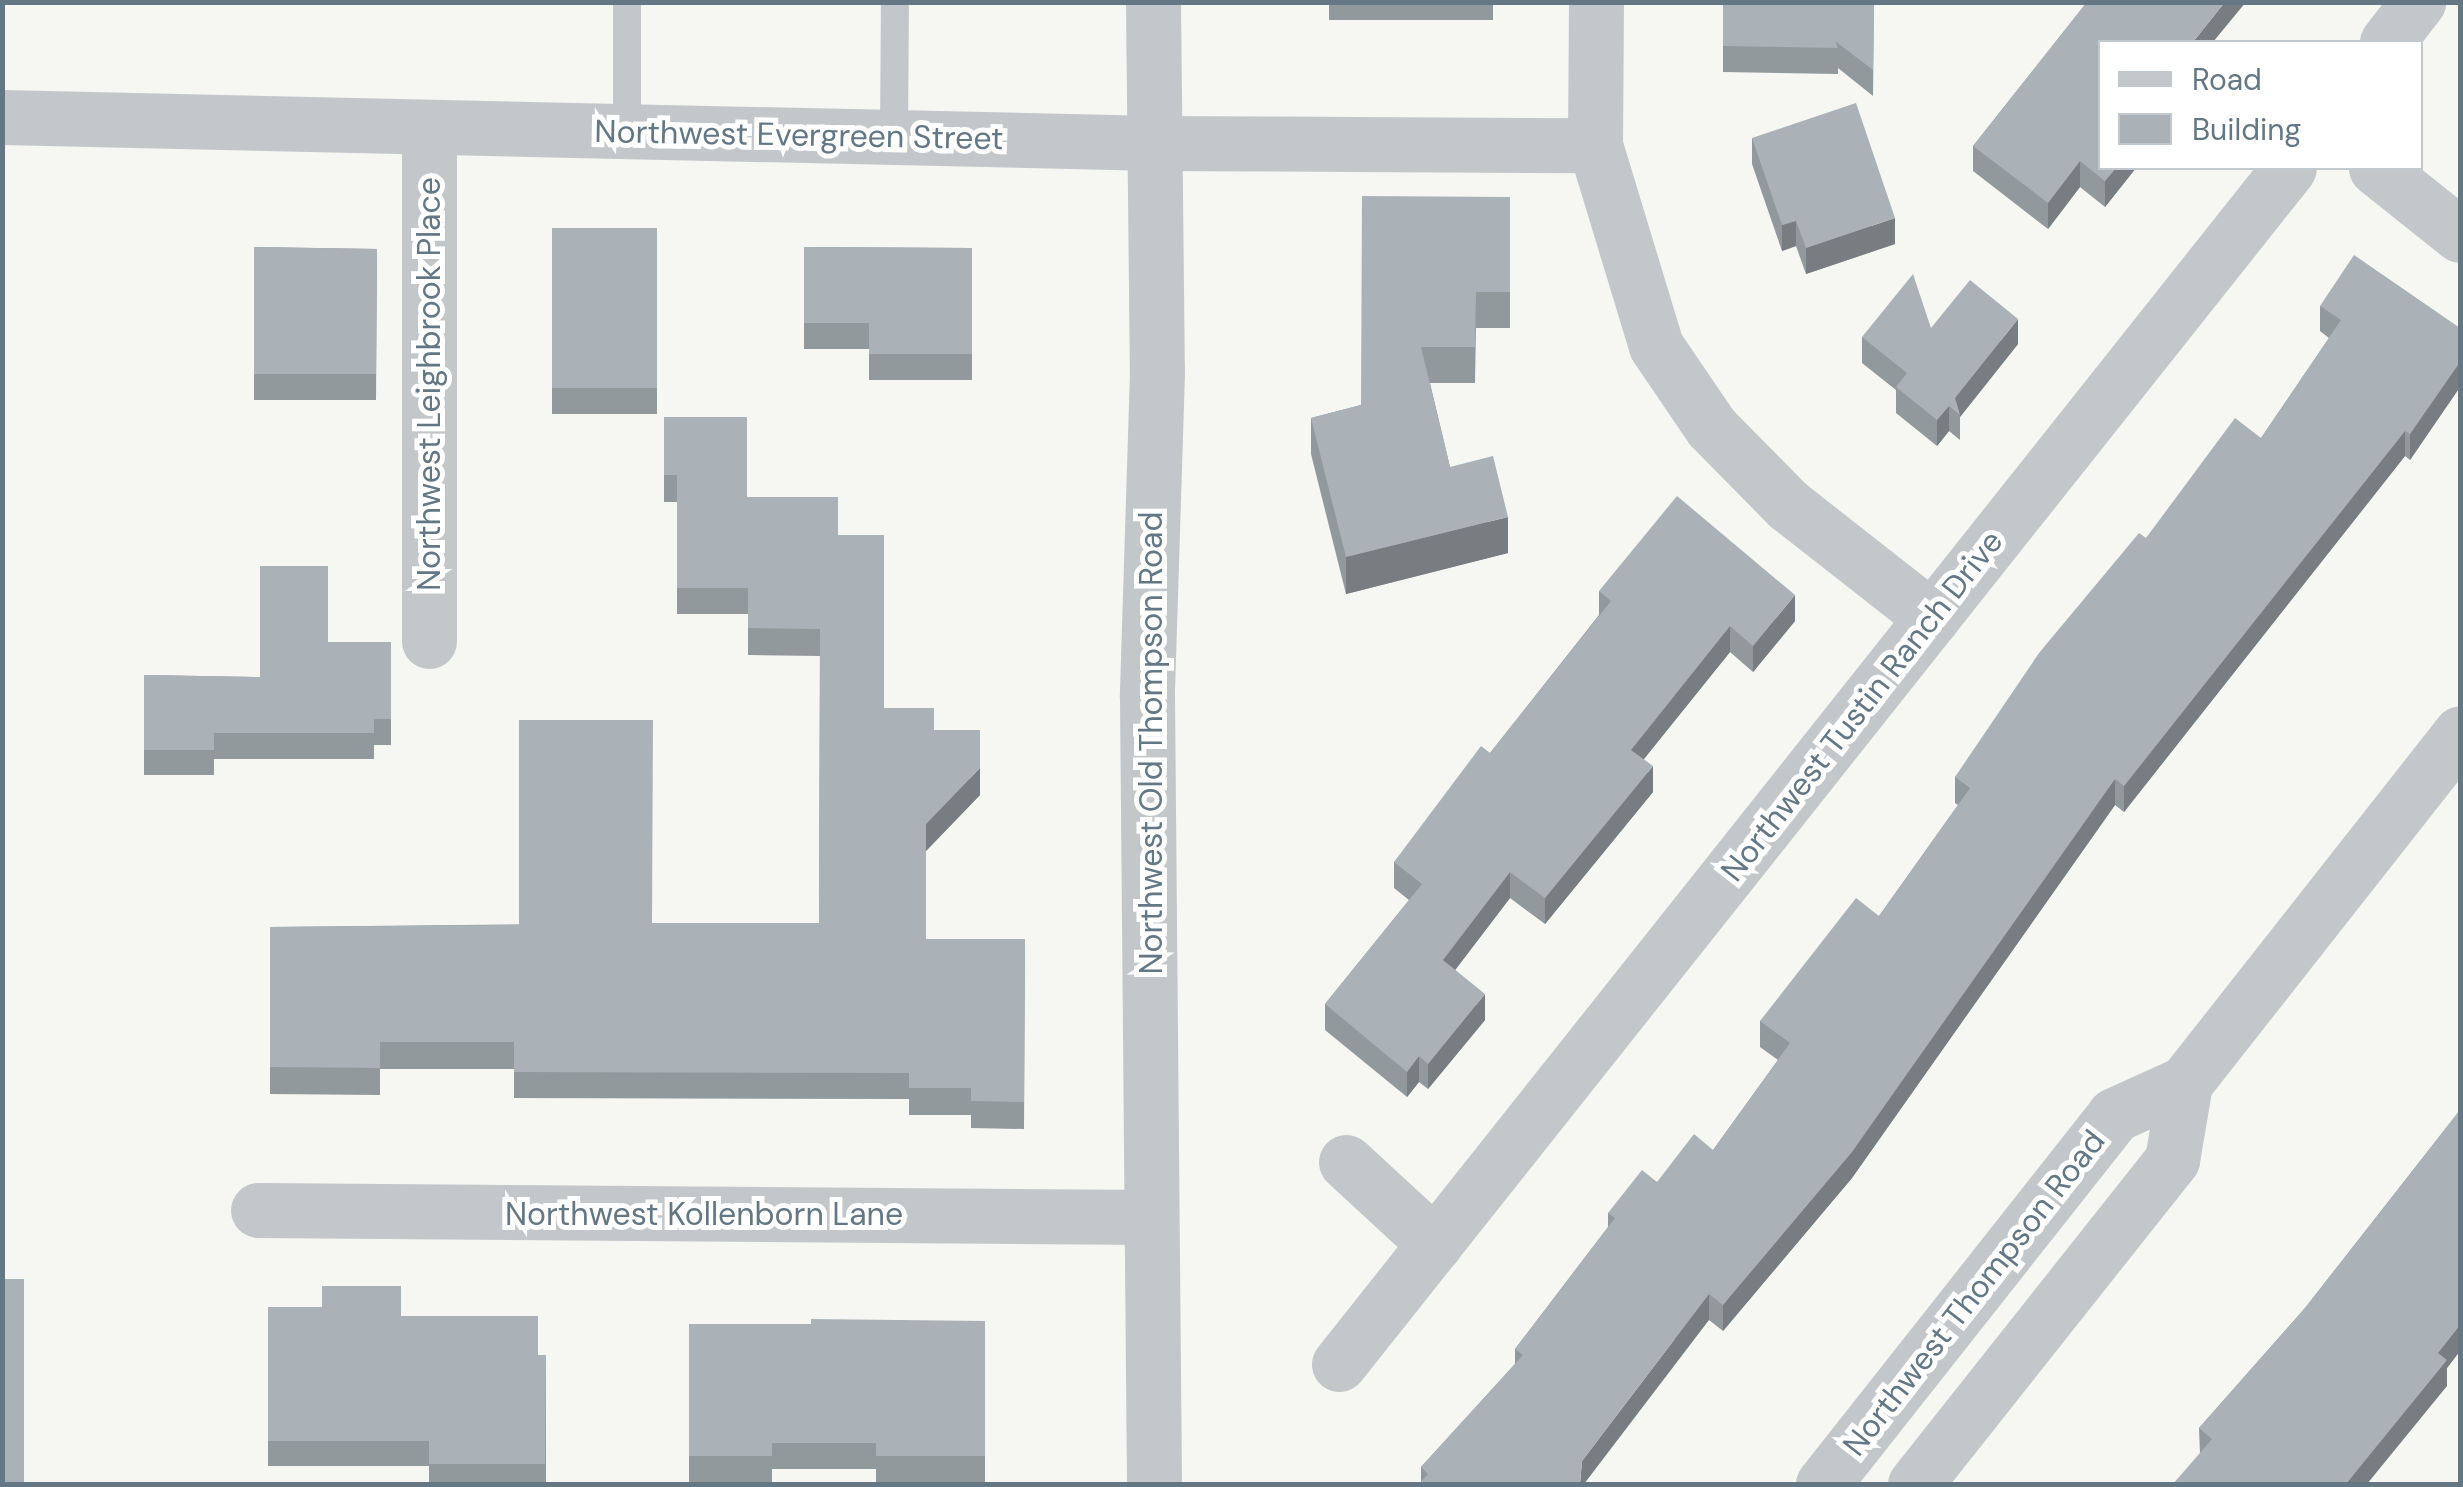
<!DOCTYPE html>
<style>
body{margin:0}
#map{position:relative;width:2463px;height:1487px;overflow:hidden;background:#f6f6f2;font-family:"DM Sans",sans-serif}
div>[style]{position:absolute}
.service>*{height:28px;margin:-14px;padding:0 14px;transform-origin:14px;border-radius:14px;background:#c3c7ca}
.minor>*{height:55px;margin:-27.5px;padding:0 27.5px;transform-origin:27.5px;border-radius:27.5px;background:#c3c7ca}
.tertiary>*{height:55px;margin:-27.5px;padding:0 27.5px;transform-origin:27.5px;border-radius:27.5px;background:#c3c7ca}
.wall>*{inset:0;background:#92999d}
.shaded-wall>*{inset:0;background:#777d80}
.building>*{inset:0;background:#aab2b7}
span{translate:-50% -50%;white-space:nowrap;text-align:center;line-height:1.15;-webkit-text-stroke:10px #fff;paint-order:stroke}
.street-label{font-size:32px;color:#647784}
.frame{position:absolute;inset:0;border:5px solid #647784;pointer-events:none}
.legend{position:absolute;left:2098px;top:40px;width:325px;height:130px;box-sizing:border-box;background:#fff;border:2px solid #c1c9ce;margin:0;padding:12px 18px;list-style:none;font-size:30px;color:#647784}
.legend li{display:flex;align-items:center;gap:20px;height:50px}
.legend b{width:50px;border:2px solid #c1c9ce}
</style>
<div id="map">
<div class="service">
<div style="left:627px;top:2px;width:130px;rotate:90deg"></div>
<div style="left:894px;top:137px;width:135px;rotate:-89.6deg"></div>
</div>
<div class="minor">
<div style="left:1153px;top:2px;width:370px;rotate:89.4deg"></div>
<div style="left:1157px;top:372px;width:325px;rotate:91.8deg"></div>
<div style="left:1147px;top:697px;width:787px;rotate:89.49deg"></div>
<div style="left:1596px;top:2px;width:143px;rotate:90.4deg"></div>
<div style="left:1595px;top:145px;width:210px;rotate:73.1deg"></div>
<div style="left:1656px;top:346px;width:98px;rotate:55.8deg"></div>
<div style="left:1711px;top:427px;width:110px;rotate:45.4deg"></div>
<div style="left:1788px;top:505px;width:183px;rotate:38.1deg"></div>
<div style="left:2387px;top:42px;width:51px;rotate:-52.2deg"></div>
<div style="left:2px;top:117px;width:1153px;rotate:1.29deg"></div>
<div style="left:1155px;top:143px;width:440px;rotate:0.3deg"></div>
<div style="left:2376px;top:168px;width:107px;rotate:38.6deg"></div>
<div style="left:429px;top:641px;width:514px;rotate:-90deg"></div>
<div style="left:1346px;top:1162px;width:121px;rotate:42.7deg"></div>
<div style="left:258px;top:1210px;width:892px;rotate:0.45deg"></div>
<div style="left:1339px;top:1364px;width:1527px;rotate:-51.54deg"></div>
</div>
<div class="tertiary">
<div style="left:1823px;top:1484px;width:470px;rotate:-51.7deg"></div>
<div style="left:2114px;top:1115px;width:78px;rotate:-24.3deg"></div>
<div style="left:2185px;top:1083px;width:445px;rotate:-51.8deg"></div>
<div style="left:1915px;top:1484px;width:414px;rotate:-51.6deg"></div>
<div style="left:2172px;top:1160px;width:78px;rotate:-80.4deg"></div>
</div>
<div class="wall">
<div style="clip-path:polygon(23px 2px,171px 2px,171px 5px,23px 4px)"></div>
<div style="clip-path:polygon(1329px 2px,1493px 2px,1493px 20px,1329px 20px)"></div>
<div style="clip-path:polygon(1723px 2px,1874px 2px,1873px 96px,1838px 68px,1838px 74px,1723px 72px)"></div>
<div style="clip-path:polygon(2087px 2px,2100px 168px,2136px 168px,2105px 207px,2080px 187px,2048px 229px,1973px 171px,1973px 146px)"></div>
<div style="clip-path:polygon(1752px 138px,1895px 244px,1806px 274px,1796px 246px,1782px 251px,1752px 164px)"></div>
<div style="clip-path:polygon(1510px 197px,1510px 328px,1476px 328px,1475px 383px,1430px 383px,1450px 467px,1508px 553px,1346px 594px,1311px 454px,1311px 418px,1361px 405px)"></div>
<div style="clip-path:polygon(552px 228px,657px 228px,657px 414px,552px 414px)"></div>
<div style="clip-path:polygon(254px 247px,377px 249px,376px 400px,254px 400px)"></div>
<div style="clip-path:polygon(804px 247px,972px 248px,972px 380px,869px 380px,869px 349px,804px 349px)"></div>
<div style="clip-path:polygon(2320px 306px,2460px 328px,2460px 387px,2410px 460px,2405px 456px,2124px 812px,2115px 805px,1852px 1178px,1723px 1331px,1709px 1320px,1421px 1482px,1421px 1467px,1515px 1364px,1515px 1349px,1608px 1227px,1608px 1213px,1657px 1182px,1713px 1150px,1778px 1060px,1760px 1047px,1760px 1021px,1879px 916px,1958px 805px,1955px 803px,1955px 777px,2146px 538px,2261px 438px,2329px 338px,2320px 331px)"></div>
<div style="clip-path:polygon(1931px 328px,2018px 344px,1960px 417px,1960px 440px,1949px 431px,1937px 446px,1896px 413px,1896px 390px,1862px 363px,1862px 337px)"></div>
<div style="clip-path:polygon(664px 417px,747px 497px,838px 535px,884px 708px,934px 730px,980px 795px,926px 851px,926px 939px,1025px 939px,1024px 1129px,971px 1128px,971px 1115px,909px 1115px,909px 1099px,514px 1098px,514px 1069px,380px 1069px,380px 1095px,270px 1094px,270px 927px,652px 923px,819px 923px,820px 656px,748px 655px,748px 614px,677px 614px,677px 502px,664px 502px)"></div>
<div style="clip-path:polygon(1599px 591px,1795px 621px,1753px 672px,1730px 652px,1644px 759px,1653px 792px,1545px 924px,1510px 898px,1455px 970px,1485px 1020px,1428px 1089px,1419px 1082px,1407px 1097px,1325px 1030px,1325px 1004px,1409px 900px,1394px 888px,1394px 862px,1490px 753px,1599px 615px)"></div>
<div style="clip-path:polygon(328px 642px,391px 642px,391px 745px,374px 745px,374px 759px,214px 759px,214px 775px,144px 775px,144px 675px,260px 677px)"></div>
<div style="clip-path:polygon(2460px 1110px,2460px 1351px,2447px 1368px,2447px 1386px,2200px 1454px,2199px 1428px,2305px 1308px)"></div>
<div style="clip-path:polygon(268px 1307px,538px 1355px,546px 1355px,546px 1484px,429px 1484px,429px 1466px,268px 1466px)"></div>
<div style="clip-path:polygon(985px 1321px,985px 1482px,876px 1482px,876px 1469px,772px 1469px,772px 1482px,689px 1482px,689px 1324px,811px 1324px)"></div>
</div>
<div class="shaded-wall">
<div style="clip-path:polygon(2225px 2px,2246px 2px,2213px 42px,2193px 42px)"></div>
<div style="clip-path:polygon(2080px 161px,2080px 187px,2048px 229px,2048px 203px)"></div>
<div style="clip-path:polygon(2116px 168px,2136px 168px,2105px 207px,2105px 181px)"></div>
<div style="clip-path:polygon(1895px 218px,1895px 244px,1806px 274px,1806px 248px)"></div>
<div style="clip-path:polygon(1796px 221px,1796px 246px,1782px 251px,1782px 225px)"></div>
<div style="clip-path:polygon(2018px 319px,2018px 344px,1960px 417px,1955px 398px)"></div>
<div style="clip-path:polygon(2460px 362px,2460px 387px,2410px 460px,2410px 434px)"></div>
<div style="clip-path:polygon(1949px 406px,1949px 431px,1937px 446px,1937px 420px)"></div>
<div style="clip-path:polygon(2405px 431px,2405px 456px,2124px 812px,2124px 786px)"></div>
<div style="clip-path:polygon(1508px 517px,1508px 553px,1346px 594px,1346px 557px)"></div>
<div style="clip-path:polygon(1795px 595px,1795px 621px,1753px 672px,1753px 646px)"></div>
<div style="clip-path:polygon(1730px 626px,1730px 652px,1631px 775px,1631px 750px)"></div>
<div style="clip-path:polygon(1653px 766px,1653px 792px,1545px 924px,1545px 898px)"></div>
<div style="clip-path:polygon(980px 768px,980px 795px,926px 851px,926px 824px)"></div>
<div style="clip-path:polygon(2115px 779px,2115px 805px,1852px 1178px,1723px 1331px,1723px 1305px)"></div>
<div style="clip-path:polygon(1510px 872px,1510px 898px,1443px 986px,1443px 960px)"></div>
<div style="clip-path:polygon(1485px 994px,1485px 1020px,1428px 1089px,1428px 1064px)"></div>
<div style="clip-path:polygon(1419px 1056px,1419px 1082px,1407px 1097px,1407px 1072px)"></div>
<div style="clip-path:polygon(1709px 1294px,1709px 1320px,1584px 1484px,1580px 1484px,1582px 1461px)"></div>
<div style="clip-path:polygon(2460px 1325px,2460px 1351px,2447px 1368px,2447px 1386px,2367px 1484px,2346px 1484px,2438px 1353px)"></div>
</div>
<div class="building">
<div style="clip-path:polygon(1723px 2px,1874px 2px,1873px 70px,1835px 41px,1838px 48px,1723px 46px)"></div>
<div style="clip-path:polygon(2087px 2px,2225px 2px,2193px 42px,2100px 42px,2100px 168px,2116px 168px,2105px 181px,2080px 161px,2048px 203px,1973px 146px)"></div>
<div style="clip-path:polygon(1856px 103px,1895px 218px,1806px 248px,1796px 221px,1782px 225px,1752px 138px)"></div>
<div style="clip-path:polygon(1362px 196px,1510px 197px,1510px 292px,1476px 292px,1475px 347px,1421px 347px,1450px 467px,1493px 456px,1508px 517px,1346px 557px,1311px 418px,1361px 405px)"></div>
<div style="clip-path:polygon(552px 228px,657px 228px,657px 388px,552px 388px)"></div>
<div style="clip-path:polygon(254px 247px,377px 249px,376px 374px,254px 374px)"></div>
<div style="clip-path:polygon(804px 247px,972px 248px,972px 354px,869px 354px,869px 323px,804px 323px)"></div>
<div style="clip-path:polygon(2354px 255px,2460px 328px,2460px 362px,2410px 434px,2405px 431px,2124px 786px,2115px 779px,1852px 1152px,1723px 1305px,1709px 1294px,1582px 1461px,1580px 1484px,1419px 1484px,1428px 1474px,1421px 1467px,1523px 1355px,1515px 1349px,1615px 1218px,1608px 1213px,1642px 1170px,1657px 1182px,1694px 1134px,1713px 1150px,1790px 1043px,1760px 1021px,1856px 898px,1879px 916px,1970px 788px,1955px 777px,2039px 653px,2139px 533px,2146px 538px,2235px 418px,2261px 438px,2341px 320px,2320px 306px)"></div>
<div style="clip-path:polygon(1913px 274px,1931px 328px,1970px 280px,2018px 319px,1955px 398px,1960px 415px,1949px 406px,1937px 420px,1896px 387px,1907px 373px,1862px 337px)"></div>
<div style="clip-path:polygon(664px 417px,747px 417px,747px 497px,838px 497px,838px 535px,884px 535px,884px 708px,934px 708px,934px 730px,980px 730px,980px 768px,926px 824px,926px 939px,1025px 939px,1024px 1102px,971px 1101px,971px 1088px,909px 1088px,909px 1073px,514px 1072px,514px 1042px,380px 1042px,380px 1068px,270px 1067px,270px 927px,519px 925px,519px 720px,653px 720px,652px 923px,819px 923px,820px 629px,748px 628px,748px 588px,677px 588px,677px 475px,664px 475px)"></div>
<div style="clip-path:polygon(1677px 496px,1795px 595px,1753px 646px,1730px 626px,1631px 750px,1653px 766px,1545px 898px,1510px 872px,1443px 960px,1485px 994px,1428px 1064px,1419px 1056px,1407px 1072px,1325px 1004px,1422px 884px,1394px 862px,1481px 746px,1490px 753px,1611px 601px,1599px 591px)"></div>
<div style="clip-path:polygon(260px 566px,328px 566px,328px 642px,391px 642px,391px 719px,374px 719px,374px 733px,214px 733px,214px 750px,144px 750px,144px 675px,260px 677px)"></div>
<div style="clip-path:polygon(2460px 1110px,2460px 1325px,2438px 1353px,2447px 1360px,2346px 1484px,2173px 1484px,2212px 1439px,2199px 1428px,2305px 1308px)"></div>
<div style="clip-path:polygon(2px 1279px,24px 1279px,24px 1484px,2px 1484px)"></div>
<div style="clip-path:polygon(322px 1286px,401px 1286px,401px 1316px,538px 1316px,538px 1355px,546px 1355px,545px 1464px,429px 1464px,429px 1441px,268px 1441px,268px 1307px,322px 1307px)"></div>
<div style="clip-path:polygon(811px 1319px,985px 1321px,985px 1456px,876px 1456px,876px 1443px,772px 1443px,772px 1456px,689px 1456px,689px 1324px,811px 1324px)"></div>
</div>
<div class="street-label">
<span style="left:799px;top:135px;rotate:1deg">Northwest Evergreen Street</span>
<span style="left:429px;top:384px;rotate:-90deg">Northwest Leighbrook Place</span>
<span style="left:1862px;top:706px;rotate:-52deg">Northwest Tustin Ranch Drive</span>
<span style="left:1151px;top:743px;rotate:-90deg">Northwest Old Thompson Road</span>
<span style="left:704px;top:1214px">Northwest Kollenborn Lane</span>
<span style="left:1974px;top:1293px;rotate:-52deg">Northwest Thompson Road</span>
</div>
<div class="frame"></div>
<ul class="legend">
<li><b style="height:12px;background:#c3c7ca"></b>Road</li>
<li><b style="height:28px;background:#aab2b7"></b>Building</li>
</ul>
</div>
